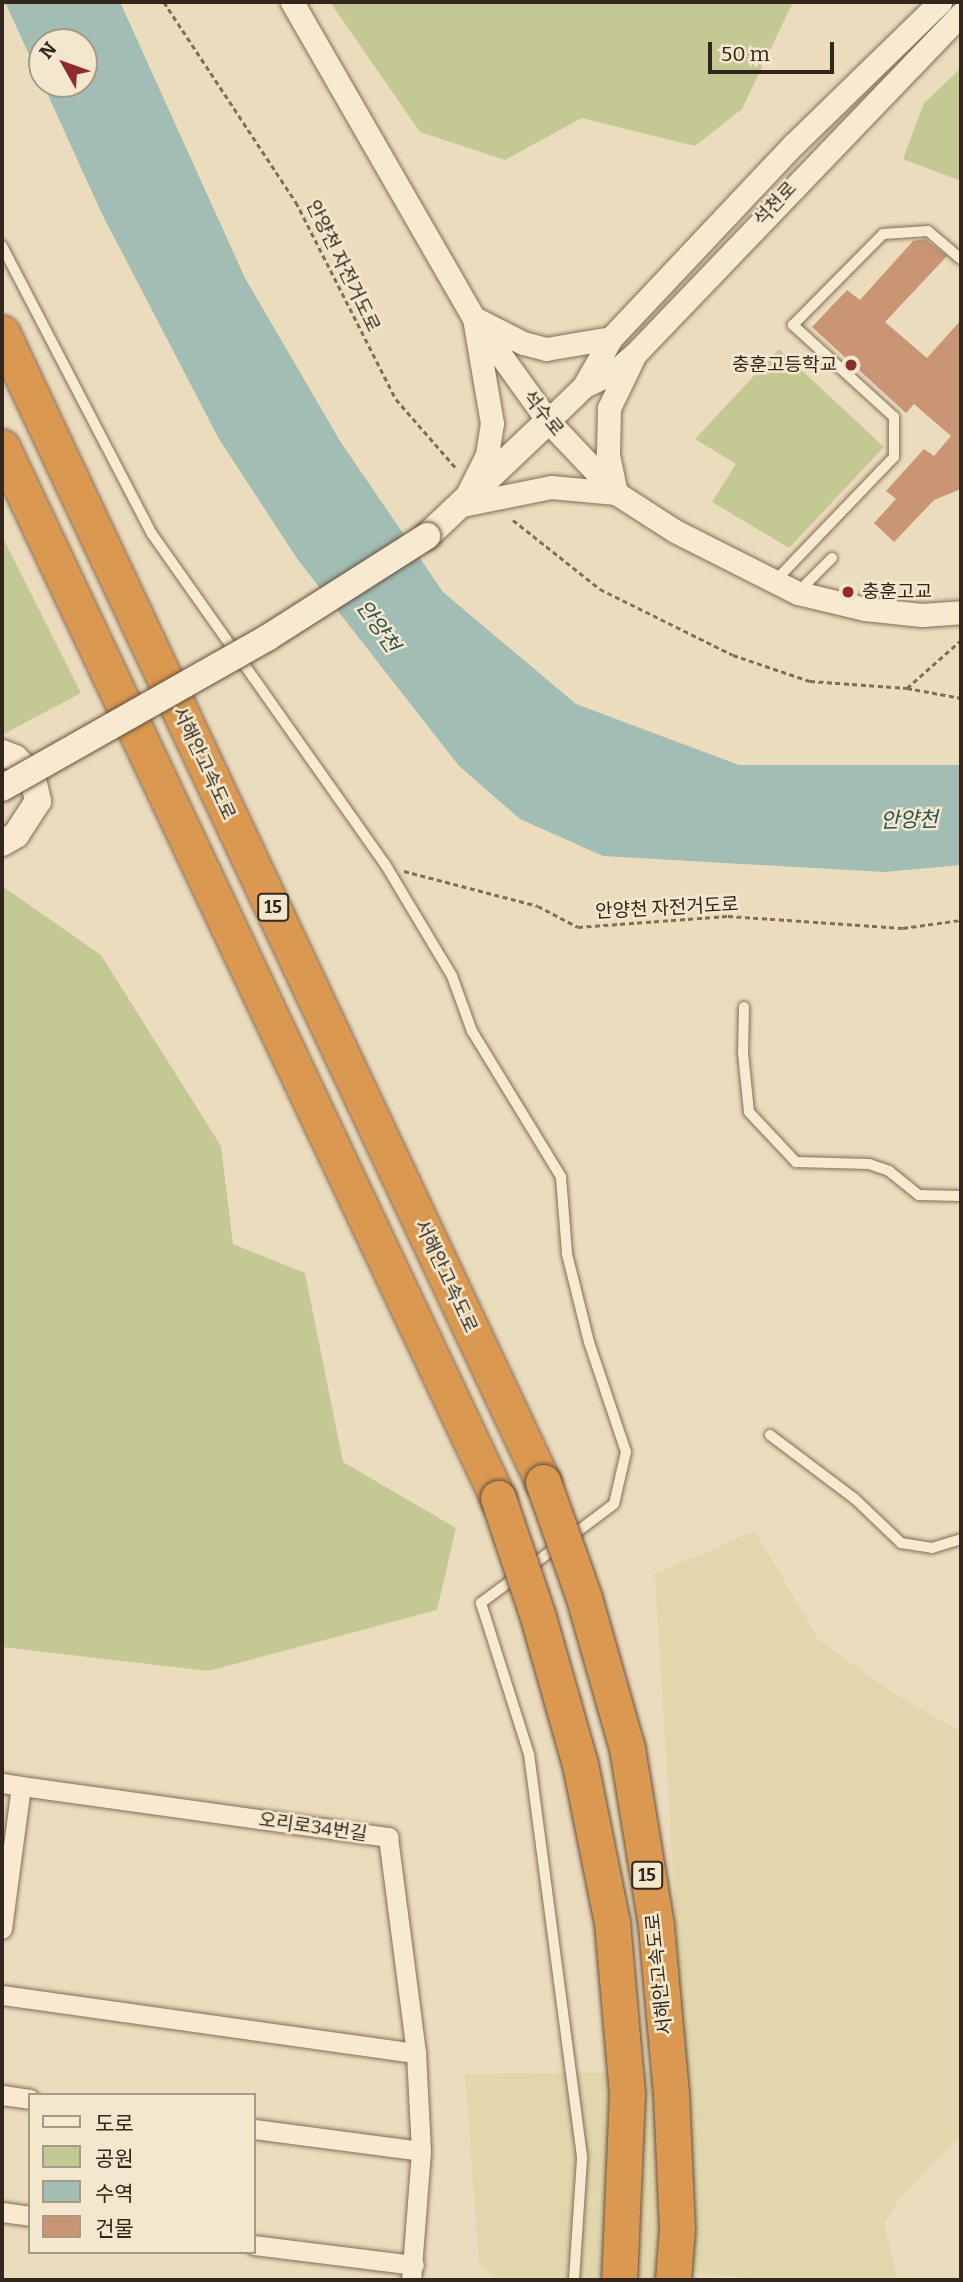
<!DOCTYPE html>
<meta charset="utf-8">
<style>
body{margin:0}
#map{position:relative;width:963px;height:2282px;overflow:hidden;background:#ecdcbe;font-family:Bitter,"Noto Sans KR",serif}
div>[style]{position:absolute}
.farmland>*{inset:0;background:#e1d6ac}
.green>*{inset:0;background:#c4c993}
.water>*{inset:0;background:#a1bdb4}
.building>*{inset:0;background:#c99575}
.path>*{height:2.5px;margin-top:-1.25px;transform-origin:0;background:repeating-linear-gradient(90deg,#836d57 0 5px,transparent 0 8.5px)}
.roads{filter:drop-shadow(0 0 2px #836d57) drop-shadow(0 0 2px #836d57)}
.service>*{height:10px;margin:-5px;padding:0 5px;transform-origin:5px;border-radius:5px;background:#f7ead0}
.minor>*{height:19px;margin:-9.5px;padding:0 9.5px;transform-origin:9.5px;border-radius:9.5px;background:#f7ead0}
.tertiary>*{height:23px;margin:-11.5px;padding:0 11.5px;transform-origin:11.5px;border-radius:11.5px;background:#f7ead0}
.secondary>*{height:26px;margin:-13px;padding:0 13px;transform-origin:13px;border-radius:13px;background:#f7ead0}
.motorway>*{height:35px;margin:-17.5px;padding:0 17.5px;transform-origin:17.5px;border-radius:17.5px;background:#da9850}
.bridges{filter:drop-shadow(0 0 2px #644e3b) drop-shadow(0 0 2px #644e3b)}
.secondary-bridge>*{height:26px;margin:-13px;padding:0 13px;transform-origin:13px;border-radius:13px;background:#f7ead0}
.motorway-bridge>*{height:35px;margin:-17.5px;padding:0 17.5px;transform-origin:17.5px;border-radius:17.5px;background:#da9850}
.dots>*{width:19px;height:19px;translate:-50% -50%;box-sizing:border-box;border:4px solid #f3e7cd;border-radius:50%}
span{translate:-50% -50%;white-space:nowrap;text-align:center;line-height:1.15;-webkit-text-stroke:5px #f3e7cd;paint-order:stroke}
.shield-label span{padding:2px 5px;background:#f3e7cd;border:2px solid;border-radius:5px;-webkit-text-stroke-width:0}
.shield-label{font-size:18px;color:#33261c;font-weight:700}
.street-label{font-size:19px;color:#33261c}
.poi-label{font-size:19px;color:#33261c}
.right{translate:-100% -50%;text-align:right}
.left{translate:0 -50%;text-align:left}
.water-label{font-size:21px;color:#2b524e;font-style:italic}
.frame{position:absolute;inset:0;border:4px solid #33261c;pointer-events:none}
.legend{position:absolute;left:28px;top:2093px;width:228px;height:161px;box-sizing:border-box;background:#f3e7cd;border:2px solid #a69a86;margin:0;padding:9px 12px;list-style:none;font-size:21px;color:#33261c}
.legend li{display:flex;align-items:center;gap:14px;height:35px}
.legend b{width:35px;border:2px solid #a69a86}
.north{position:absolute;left:28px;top:28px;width:70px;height:70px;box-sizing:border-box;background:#f3e7cd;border:2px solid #a69a86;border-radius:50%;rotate:310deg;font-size:19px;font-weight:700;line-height:28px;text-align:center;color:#33261c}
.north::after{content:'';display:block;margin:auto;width:24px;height:32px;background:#902a2e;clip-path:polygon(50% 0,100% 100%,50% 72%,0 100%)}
.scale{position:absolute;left:708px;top:42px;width:126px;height:32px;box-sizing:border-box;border:4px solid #33261c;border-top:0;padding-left:9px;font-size:21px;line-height:24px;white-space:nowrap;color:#33261c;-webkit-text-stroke:5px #f3e7cd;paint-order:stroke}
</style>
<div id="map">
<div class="farmland">
<div style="clip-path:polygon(755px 1531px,819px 1640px,894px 1694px,961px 1731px,961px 2136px,899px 2199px,884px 2224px,898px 2280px,767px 2280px,686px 2271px,685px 2280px,498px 2280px,479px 2262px,465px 2074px,685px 2072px,655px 1574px)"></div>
</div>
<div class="green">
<div style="clip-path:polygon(330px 2px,793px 2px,742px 109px,695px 146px,582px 118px,505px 160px,420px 132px)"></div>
<div style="clip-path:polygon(961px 68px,961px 181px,903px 159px,924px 103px)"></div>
<div style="clip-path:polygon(779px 349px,884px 447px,789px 548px,712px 502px,736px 464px,695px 439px)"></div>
<div style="clip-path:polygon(2px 536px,81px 693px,2px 735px)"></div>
<div style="clip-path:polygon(2px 886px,101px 955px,221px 1146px,233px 1244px,305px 1273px,343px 1462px,456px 1528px,437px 1610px,208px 1671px,2px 1647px)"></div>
</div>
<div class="water">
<div style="clip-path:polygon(5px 2px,120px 2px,245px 278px,340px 441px,443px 592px,576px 704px,739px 765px,961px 765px,961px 865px,885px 872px,603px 856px,520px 819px,459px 766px,298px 560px,219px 439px,101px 212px,43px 84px,84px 84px,84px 42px,42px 42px,42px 83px)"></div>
</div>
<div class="building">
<div style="clip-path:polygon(925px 239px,947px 256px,885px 322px,927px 358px,961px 320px,961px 489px,934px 500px,894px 542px,874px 523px,896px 499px,886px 491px,924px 449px,934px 456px,951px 436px,914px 404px,906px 413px,812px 327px,847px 290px,860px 300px,913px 241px)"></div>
</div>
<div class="path">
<div style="left:164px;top:2px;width:240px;rotate:56.6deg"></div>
<div style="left:296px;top:202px;width:221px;rotate:63.1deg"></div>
<div style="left:396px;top:399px;width:91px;rotate:49deg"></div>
<div style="left:513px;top:520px;width:111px;rotate:38.4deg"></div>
<div style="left:600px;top:589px;width:148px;rotate:26.4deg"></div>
<div style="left:733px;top:655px;width:81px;rotate:18.7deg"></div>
<div style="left:810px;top:681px;width:97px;rotate:4.1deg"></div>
<div style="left:907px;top:688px;width:55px;rotate:10.5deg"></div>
<div style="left:907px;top:688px;width:72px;rotate:-41.6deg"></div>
<div style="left:404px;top:871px;width:138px;rotate:14.6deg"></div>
<div style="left:538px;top:906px;width:45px;rotate:27.7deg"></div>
<div style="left:578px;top:927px;width:150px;rotate:-4.2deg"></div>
<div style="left:728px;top:916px;width:175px;rotate:3.9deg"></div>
<div style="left:903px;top:928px;width:59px;rotate:-7.9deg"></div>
</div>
<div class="roads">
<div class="service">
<div style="left:2px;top:246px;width:325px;rotate:62.5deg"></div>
<div style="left:152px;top:534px;width:404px;rotate:54.8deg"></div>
<div style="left:385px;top:864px;width:131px;rotate:59.1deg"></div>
<div style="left:452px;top:976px;width:59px;rotate:70deg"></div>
<div style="left:472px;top:1031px;width:171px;rotate:58.6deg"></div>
<div style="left:561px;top:1177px;width:77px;rotate:85.5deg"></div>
<div style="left:567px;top:1254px;width:91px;rotate:76deg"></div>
<div style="left:589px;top:1342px;width:116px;rotate:71.4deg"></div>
<div style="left:626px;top:1452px;width:53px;rotate:103deg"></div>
<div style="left:614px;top:1504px;width:55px;rotate:143.1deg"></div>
<div style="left:775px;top:581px;width:172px;rotate:-46.2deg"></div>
<div style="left:894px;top:457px;width:40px;rotate:-90deg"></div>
<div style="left:894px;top:417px;width:137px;rotate:-137.7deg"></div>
<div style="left:793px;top:325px;width:128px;rotate:-45.3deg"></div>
<div style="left:883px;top:234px;width:45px;rotate:-3.8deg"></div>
<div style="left:928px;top:231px;width:43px;rotate:40.3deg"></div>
<div style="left:798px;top:592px;width:48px;rotate:-45deg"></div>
<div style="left:744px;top:1007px;width:46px;rotate:91.2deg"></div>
<div style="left:743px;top:1053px;width:59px;rotate:84.2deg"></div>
<div style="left:749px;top:1112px;width:69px;rotate:46.8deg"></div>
<div style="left:796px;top:1162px;width:73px;rotate:1.6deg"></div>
<div style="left:869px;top:1164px;width:21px;rotate:19deg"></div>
<div style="left:889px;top:1171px;width:38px;rotate:39deg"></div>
<div style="left:919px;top:1195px;width:42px;rotate:1.4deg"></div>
<div style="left:770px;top:1435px;width:106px;rotate:37deg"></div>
<div style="left:855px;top:1499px;width:64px;rotate:43.7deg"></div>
<div style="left:901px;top:1543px;width:31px;rotate:9deg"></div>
<div style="left:932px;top:1548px;width:30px;rotate:-17deg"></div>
<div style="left:558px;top:1546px;width:96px;rotate:143.5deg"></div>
<div style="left:481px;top:1603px;width:158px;rotate:72.4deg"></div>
<div style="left:529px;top:1754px;width:408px;rotate:82.5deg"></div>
<div style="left:582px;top:2159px;width:121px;rotate:93.8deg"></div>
</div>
<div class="minor">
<div style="left:2px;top:1783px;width:19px;rotate:9deg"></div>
<div style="left:21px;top:1786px;width:144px;rotate:97.6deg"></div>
<div style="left:21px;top:1786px;width:371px;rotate:7.9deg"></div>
<div style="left:388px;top:1837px;width:218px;rotate:82.6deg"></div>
<div style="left:416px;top:2053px;width:98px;rotate:87.1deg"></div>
<div style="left:421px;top:2151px;width:129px;rotate:94.4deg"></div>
<div style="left:2px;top:1995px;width:418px;rotate:8deg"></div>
<div style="left:2px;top:2095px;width:28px;rotate:8deg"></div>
<div style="left:254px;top:2129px;width:168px;rotate:7.5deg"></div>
<div style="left:2px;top:2212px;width:28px;rotate:8deg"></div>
<div style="left:254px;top:2245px;width:161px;rotate:7.1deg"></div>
</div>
<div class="tertiary">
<div style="left:292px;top:2px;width:365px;rotate:60.1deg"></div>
<div style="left:474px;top:318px;width:127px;rotate:54.3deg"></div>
<div style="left:548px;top:421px;width:99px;rotate:46.6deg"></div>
<div style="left:616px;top:493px;width:70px;rotate:32.8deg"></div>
<div style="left:675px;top:531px;width:138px;rotate:26.8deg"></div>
<div style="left:798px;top:593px;width:69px;rotate:13.4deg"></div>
<div style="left:865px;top:609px;width:57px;rotate:6deg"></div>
<div style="left:922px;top:615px;width:39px;rotate:-4deg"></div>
<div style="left:611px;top:338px;width:66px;rotate:170.4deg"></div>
<div style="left:546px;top:349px;width:24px;rotate:-165deg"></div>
<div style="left:523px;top:343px;width:55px;rotate:-153deg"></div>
<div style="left:474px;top:318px;width:107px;rotate:80.3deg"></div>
<div style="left:492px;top:423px;width:32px;rotate:99deg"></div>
<div style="left:487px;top:455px;width:56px;rotate:116.6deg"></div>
<div style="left:462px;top:505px;width:91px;rotate:-11.4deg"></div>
<div style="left:551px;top:487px;width:65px;rotate:5.3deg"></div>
<div style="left:616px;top:493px;width:40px;rotate:-102deg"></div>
<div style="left:608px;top:454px;width:46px;rotate:-88.8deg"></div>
<div style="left:609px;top:408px;width:60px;rotate:-64.3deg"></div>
<div style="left:584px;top:386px;width:55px;rotate:-60.6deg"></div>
<div style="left:611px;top:338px;width:267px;rotate:-46.7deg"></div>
<div style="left:794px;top:144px;width:204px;rotate:-44.2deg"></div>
<div style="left:548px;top:421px;width:50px;rotate:-44.2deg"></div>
<div style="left:584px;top:386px;width:33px;rotate:-25deg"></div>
<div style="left:614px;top:372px;width:28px;rotate:-41deg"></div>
<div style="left:635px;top:354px;width:471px;rotate:-46.2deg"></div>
</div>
<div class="secondary">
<div style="left:427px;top:536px;width:167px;rotate:-43.5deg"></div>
<div style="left:2px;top:753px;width:14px;rotate:21deg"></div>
<div style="left:15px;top:758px;width:24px;rotate:45deg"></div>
<div style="left:32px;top:775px;width:27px;rotate:77deg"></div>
<div style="left:38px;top:801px;width:40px;rotate:122.9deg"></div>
<div style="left:16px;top:835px;width:16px;rotate:150deg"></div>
</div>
<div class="motorway">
<div style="left:2px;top:333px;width:1270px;rotate:64.79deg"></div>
<div style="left:2px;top:447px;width:1162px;rotate:64.74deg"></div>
</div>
</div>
<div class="bridges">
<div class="secondary-bridge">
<div style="left:2px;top:788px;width:305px;rotate:-29.5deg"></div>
<div style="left:267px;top:638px;width:190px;rotate:-32.5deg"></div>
</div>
<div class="motorway-bridge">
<div style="left:543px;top:1482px;width:123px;rotate:70.5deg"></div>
<div style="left:584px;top:1598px;width:156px;rotate:74deg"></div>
<div style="left:627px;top:1748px;width:180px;rotate:80.7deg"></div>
<div style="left:656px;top:1926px;width:168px;rotate:84.9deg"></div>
<div style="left:671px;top:2093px;width:136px;rotate:87.5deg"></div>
<div style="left:677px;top:2229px;width:51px;rotate:94.5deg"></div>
<div style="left:498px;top:1498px;width:126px;rotate:71.4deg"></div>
<div style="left:538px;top:1617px;width:153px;rotate:74.1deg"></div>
<div style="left:580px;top:1764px;width:161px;rotate:78.6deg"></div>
<div style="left:612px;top:1922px;width:172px;rotate:85deg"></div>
<div style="left:627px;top:2093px;width:187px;rotate:92.4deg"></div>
</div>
</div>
<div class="dots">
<div style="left:851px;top:365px;background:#902a2e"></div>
<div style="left:848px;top:592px;background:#902a2e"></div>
</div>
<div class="shield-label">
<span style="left:273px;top:907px">15</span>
<span style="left:647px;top:1875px">15</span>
</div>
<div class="street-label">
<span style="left:775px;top:204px;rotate:-47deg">석천로</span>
<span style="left:343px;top:266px;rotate:64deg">안양천 자전거도로</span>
<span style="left:543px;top:413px;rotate:51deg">석수로</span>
<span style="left:204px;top:763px;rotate:65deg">서해안고속도로</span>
<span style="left:667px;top:908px;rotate:-3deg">안양천 자전거도로</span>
<span style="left:446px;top:1276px;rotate:65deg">서해안고속도로</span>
<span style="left:313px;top:1827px;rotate:8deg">오리로34번길</span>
<span style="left:659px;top:1974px;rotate:-96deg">서해안고속도로</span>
</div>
<div class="poi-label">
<span class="right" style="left:837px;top:365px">충훈고등학교</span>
<span class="left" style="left:862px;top:592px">충훈고교</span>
</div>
<div class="water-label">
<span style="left:378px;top:626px;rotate:55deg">안양천</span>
<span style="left:909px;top:820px;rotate:-1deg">안양천</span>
</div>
<div class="frame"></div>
<ul class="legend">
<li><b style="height:9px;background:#f7ead0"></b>도로</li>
<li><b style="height:19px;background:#c4c993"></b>공원</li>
<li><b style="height:19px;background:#a1bdb4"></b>수역</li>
<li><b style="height:19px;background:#c99575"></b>건물</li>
</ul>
<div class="north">N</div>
<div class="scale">50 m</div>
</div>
